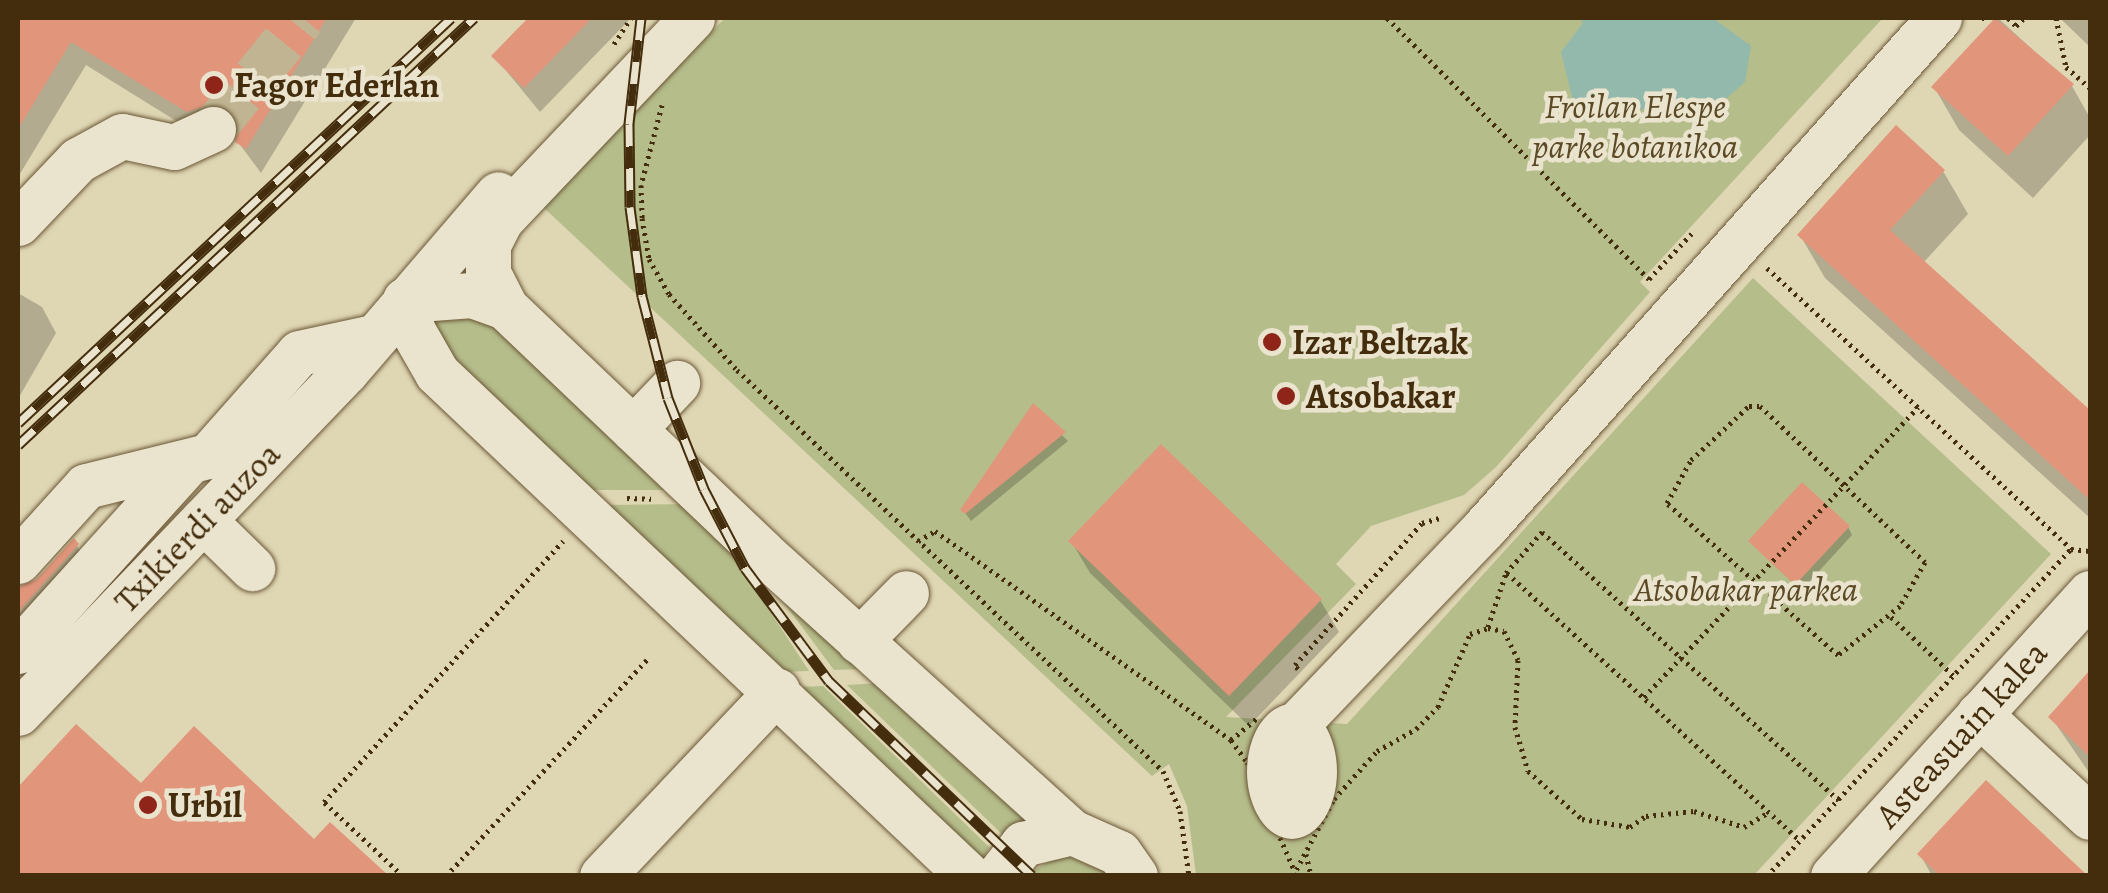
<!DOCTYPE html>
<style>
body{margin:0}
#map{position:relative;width:2108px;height:893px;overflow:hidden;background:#dfd6b3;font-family:Alegreya,serif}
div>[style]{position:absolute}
.green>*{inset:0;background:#b5bd8b}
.water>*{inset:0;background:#93b9ac}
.shadow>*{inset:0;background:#0003}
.building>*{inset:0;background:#e1967c}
.minor-tunnel>*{height:45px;margin-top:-22.5px;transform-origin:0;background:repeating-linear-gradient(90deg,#c0b492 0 45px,transparent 0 67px)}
.path>*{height:5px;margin-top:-2.5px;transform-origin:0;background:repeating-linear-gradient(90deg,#442d0c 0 2.5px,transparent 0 7.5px)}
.roads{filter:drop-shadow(0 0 2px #6b5736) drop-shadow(0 0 2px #6b5736)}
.minor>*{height:45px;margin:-22.5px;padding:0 22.5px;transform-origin:22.5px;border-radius:22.5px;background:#eae4ce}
.minor>.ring{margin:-22.5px;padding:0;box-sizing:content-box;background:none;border:45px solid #eae4ce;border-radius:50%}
.rail>*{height:11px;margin-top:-5.5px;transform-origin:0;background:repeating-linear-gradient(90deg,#eae4ce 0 22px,#442d0c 0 44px);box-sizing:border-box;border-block:2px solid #442d0c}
.dots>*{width:28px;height:28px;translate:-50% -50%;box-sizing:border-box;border:5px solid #eae4ce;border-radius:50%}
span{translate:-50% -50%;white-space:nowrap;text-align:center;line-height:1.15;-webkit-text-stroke:9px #eae4ce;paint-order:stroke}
.poi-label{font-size:35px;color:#442d0c;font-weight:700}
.left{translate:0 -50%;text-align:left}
.park-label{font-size:35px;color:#5b4a25;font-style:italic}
.street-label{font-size:35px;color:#442d0c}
.frame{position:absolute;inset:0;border:20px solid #442d0c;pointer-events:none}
</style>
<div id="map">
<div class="green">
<div style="clip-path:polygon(725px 18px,1883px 18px,1640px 282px,1650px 292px,1496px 467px,1464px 495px,1371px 526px,1336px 564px,1356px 584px,1226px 717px,1347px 724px,1753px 278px,2051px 554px,1754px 875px,1196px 875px,1187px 806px,1169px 764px,1152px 776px,543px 207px)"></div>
<div style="clip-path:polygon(432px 315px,486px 315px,674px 490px,587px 490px,435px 340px)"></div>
<div style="clip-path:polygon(693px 504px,711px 521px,809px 671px,782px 672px,603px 505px)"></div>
<div style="clip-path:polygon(761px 572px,864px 669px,834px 670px)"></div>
<div style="clip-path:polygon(879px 683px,1027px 820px,1003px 835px,847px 685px)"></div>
<div style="clip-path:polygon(823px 686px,989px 847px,980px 866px,797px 687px)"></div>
<div style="clip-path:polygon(1064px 853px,1082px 855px,1112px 876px,1024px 876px)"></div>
</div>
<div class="water">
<div style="clip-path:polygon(1579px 18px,1713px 18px,1751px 46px,1745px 82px,1719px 105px,1598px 112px,1573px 101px,1561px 52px,1583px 23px)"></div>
</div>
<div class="shadow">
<div style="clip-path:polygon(18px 18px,356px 18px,261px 173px,238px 142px,239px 130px,202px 137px,86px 65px,18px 177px)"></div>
<div style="clip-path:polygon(531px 18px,631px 18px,540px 112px,494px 56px)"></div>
<div style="clip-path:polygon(1998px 18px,2072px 86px,2090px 118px,2090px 135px,2033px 198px,1959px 130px,1934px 87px)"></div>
<div style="clip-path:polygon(2061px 18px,2090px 18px,2090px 47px,2063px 21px)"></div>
<div style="clip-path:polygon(1943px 171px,1968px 214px,1923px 263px,2090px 414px,2090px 518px,1825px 278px,1800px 235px)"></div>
<div style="clip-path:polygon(18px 293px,42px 307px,56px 333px,18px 399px)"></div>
<div style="clip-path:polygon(1033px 407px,1068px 441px,971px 521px,963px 510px)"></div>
<div style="clip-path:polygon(1848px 527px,1852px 535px,1801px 591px,1751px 542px)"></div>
<div style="clip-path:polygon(1071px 541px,1320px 600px,1339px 632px,1249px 726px,1090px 573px)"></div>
<div style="clip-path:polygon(74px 542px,82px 553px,18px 624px,18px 587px,26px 589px)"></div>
<div style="clip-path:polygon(2090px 674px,2090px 774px,2051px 717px)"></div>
<div style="clip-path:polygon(1920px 854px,2085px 876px,1932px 876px)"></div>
</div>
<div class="building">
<div style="clip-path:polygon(18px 18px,327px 18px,246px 149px,235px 142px,237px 119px,227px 107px,214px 103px,187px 112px,71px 42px,18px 129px)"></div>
<div style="clip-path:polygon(528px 18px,592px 18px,524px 88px,491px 56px)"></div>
<div style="clip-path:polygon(1995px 18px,2074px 84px,2008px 156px,1931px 87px)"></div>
<div style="clip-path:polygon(1896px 125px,1945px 170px,1890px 230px,2090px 410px,2090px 500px,1797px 235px)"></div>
<div style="clip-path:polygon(1033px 403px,1066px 432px,965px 514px,960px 510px)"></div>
<div style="clip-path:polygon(1161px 444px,1322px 599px,1229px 696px,1068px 541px)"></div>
<div style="clip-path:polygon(1802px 482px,1850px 526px,1795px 585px,1748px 541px)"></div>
<div style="clip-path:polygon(74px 538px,79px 544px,18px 612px,18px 587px,37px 579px)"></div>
<div style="clip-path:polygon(2090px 670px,2090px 757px,2048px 717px)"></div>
<div style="clip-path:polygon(76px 724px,141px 783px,194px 726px,314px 839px,330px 822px,389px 876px,18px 876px,18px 787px)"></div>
<div style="clip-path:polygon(1986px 780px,2088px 876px,1940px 876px,1917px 854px)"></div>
</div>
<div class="minor-tunnel">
<div style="left:213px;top:129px;width:143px;rotate:-51deg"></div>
</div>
<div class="path">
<div style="left:1387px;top:18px;width:370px;rotate:44.9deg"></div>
<div style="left:1649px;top:279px;width:67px;rotate:-46.8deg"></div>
<div style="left:1982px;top:18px;width:4px"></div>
<div style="left:2008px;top:18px;width:11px;rotate:45deg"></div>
<div style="left:2016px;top:26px;width:11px;rotate:-45deg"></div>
<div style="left:2056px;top:18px;width:50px;rotate:78.5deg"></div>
<div style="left:2066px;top:67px;width:32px;rotate:41deg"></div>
<div style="left:614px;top:44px;width:31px;rotate:-57deg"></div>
<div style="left:662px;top:105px;width:83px;rotate:104.7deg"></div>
<div style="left:641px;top:185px;width:33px;rotate:88deg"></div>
<div style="left:642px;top:218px;width:42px;rotate:80.3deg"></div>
<div style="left:649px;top:259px;width:40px;rotate:60.3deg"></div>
<div style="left:669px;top:294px;width:102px;rotate:48.2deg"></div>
<div style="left:737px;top:370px;width:585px;rotate:43.27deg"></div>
<div style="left:1163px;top:771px;width:43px;rotate:67deg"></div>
<div style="left:1180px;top:811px;width:66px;rotate:82.1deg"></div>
<div style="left:1767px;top:268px;width:414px;rotate:42.7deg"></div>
<div style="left:2071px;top:549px;width:19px;rotate:6deg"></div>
<div style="left:1749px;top:406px;width:11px"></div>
<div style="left:1760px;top:406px;width:227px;rotate:43.4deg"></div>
<div style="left:1925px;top:562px;width:51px;rotate:119.6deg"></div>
<div style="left:1900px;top:606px;width:79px;rotate:141.7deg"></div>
<div style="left:1838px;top:655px;width:229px;rotate:-138.4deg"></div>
<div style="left:1667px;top:503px;width:49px;rotate:-60.8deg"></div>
<div style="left:1691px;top:460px;width:79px;rotate:-43deg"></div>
<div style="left:627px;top:498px;width:24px;rotate:2deg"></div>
<div style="left:918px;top:541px;width:20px;rotate:-30deg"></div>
<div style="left:935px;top:531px;width:362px;rotate:35.2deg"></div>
<div style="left:1231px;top:740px;width:35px;rotate:-40deg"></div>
<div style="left:1507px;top:573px;width:397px;rotate:42.4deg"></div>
<div style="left:1891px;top:617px;width:86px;rotate:43.1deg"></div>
<div style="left:1488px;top:627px;width:57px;rotate:-71.6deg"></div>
<div style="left:1506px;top:573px;width:55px;rotate:-48.7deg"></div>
<div style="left:1542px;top:532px;width:400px;rotate:42.1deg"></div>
<div style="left:1298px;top:669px;width:5px;rotate:-127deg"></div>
<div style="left:1295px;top:665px;width:191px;rotate:-48.2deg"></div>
<div style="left:1422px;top:523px;width:19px;rotate:-16deg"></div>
<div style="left:1644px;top:697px;width:399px;rotate:-46.6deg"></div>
<div style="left:1231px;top:740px;width:27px;rotate:54deg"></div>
<div style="left:1247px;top:762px;width:120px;rotate:66.4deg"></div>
<div style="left:1306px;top:854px;width:23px;rotate:77deg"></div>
<div style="left:403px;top:876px;width:108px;rotate:-136.9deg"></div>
<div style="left:324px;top:802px;width:354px;rotate:-47.5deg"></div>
<div style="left:446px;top:876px;width:296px;rotate:-47.1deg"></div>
<div style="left:1293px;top:876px;width:87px;rotate:-62deg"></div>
<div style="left:1334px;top:799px;width:64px;rotate:-48.1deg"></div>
<div style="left:1377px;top:751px;width:45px;rotate:-29.4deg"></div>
<div style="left:1416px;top:729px;width:31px;rotate:-45deg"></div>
<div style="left:1438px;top:707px;width:80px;rotate:-66.3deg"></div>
<div style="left:1470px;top:634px;width:19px;rotate:-18deg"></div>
<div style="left:1488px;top:628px;width:16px;rotate:11deg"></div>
<div style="left:1504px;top:631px;width:32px;rotate:64deg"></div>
<div style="left:1518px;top:660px;width:67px;rotate:92.6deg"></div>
<div style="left:1515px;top:727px;width:46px;rotate:73.5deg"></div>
<div style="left:1528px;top:771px;width:72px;rotate:41.6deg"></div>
<div style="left:1582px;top:819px;width:49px;rotate:9.5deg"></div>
<div style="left:1630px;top:827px;width:19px;rotate:-35deg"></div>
<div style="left:1646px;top:816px;width:48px;rotate:-5.9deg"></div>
<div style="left:1694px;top:811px;width:52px;rotate:17.7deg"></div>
<div style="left:1744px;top:827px;width:29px;rotate:-31deg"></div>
<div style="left:1767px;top:876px;width:446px;rotate:-47.1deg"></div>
</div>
<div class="roads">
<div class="minor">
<div style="left:692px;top:18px;width:277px;rotate:133.5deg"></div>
<div style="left:501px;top:219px;width:28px;rotate:117deg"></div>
<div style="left:488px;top:244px;width:29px;rotate:90deg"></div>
<div style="left:488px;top:273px;width:38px;rotate:63deg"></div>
<div style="left:505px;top:307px;width:355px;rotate:43.6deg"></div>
<div style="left:762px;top:552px;width:418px;rotate:42.1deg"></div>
<div style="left:18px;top:223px;width:87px;rotate:-46.4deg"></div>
<div style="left:78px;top:160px;width:50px;rotate:-28.6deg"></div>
<div style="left:122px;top:136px;width:53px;rotate:11.9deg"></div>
<div style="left:174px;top:147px;width:43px;rotate:-24.8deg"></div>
<div style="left:405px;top:300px;width:32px;rotate:76deg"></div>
<div style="left:413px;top:331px;width:48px;rotate:60.3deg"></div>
<div style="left:437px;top:373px;width:732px;rotate:43.4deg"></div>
<div style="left:405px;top:300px;width:67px;rotate:-4.3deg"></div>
<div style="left:472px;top:295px;width:35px;rotate:20deg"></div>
<div style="left:633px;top:429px;width:64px;rotate:-46.3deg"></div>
<div style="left:203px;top:520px;width:69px;rotate:44.4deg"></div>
<div style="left:18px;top:561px;width:101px;rotate:-47.8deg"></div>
<div style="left:86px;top:486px;width:126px;rotate:-13.8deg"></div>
<div style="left:208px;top:456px;width:137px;rotate:-48.5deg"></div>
<div style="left:299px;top:353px;width:76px;rotate:-12.2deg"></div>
<div style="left:859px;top:641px;width:67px;rotate:-45.6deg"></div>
<div style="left:18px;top:651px;width:251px;rotate:-47.9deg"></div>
<div style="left:18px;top:713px;width:474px;rotate:-46.2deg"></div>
<div style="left:346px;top:371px;width:233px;rotate:-49.3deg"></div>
<div style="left:1979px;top:714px;width:151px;rotate:42.9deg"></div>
<div class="ring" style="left:1269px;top:726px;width:-9px;height:-9px"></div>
<div style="left:1294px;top:727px;width:277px;rotate:-46.3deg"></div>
<div style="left:1485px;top:527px;width:682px;rotate:-48.27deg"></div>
<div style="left:602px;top:876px;width:255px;rotate:-46.6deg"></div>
<div style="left:998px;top:876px;width:41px;rotate:-52deg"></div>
<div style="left:1023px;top:844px;width:50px;rotate:-13.8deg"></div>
<div style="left:1072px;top:832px;width:51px;rotate:24.1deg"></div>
<div style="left:1119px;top:853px;width:28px;rotate:55deg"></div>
<div style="left:1833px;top:876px;width:382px;rotate:-47.8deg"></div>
</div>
</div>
<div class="rail">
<div style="left:641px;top:18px;width:107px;rotate:96.5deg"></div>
<div style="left:629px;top:124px;width:83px;rotate:89.3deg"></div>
<div style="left:630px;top:207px;width:90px;rotate:82.3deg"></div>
<div style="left:642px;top:296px;width:105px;rotate:75.7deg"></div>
<div style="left:668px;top:398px;width:98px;rotate:68.4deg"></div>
<div style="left:704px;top:489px;width:89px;rotate:62.6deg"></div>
<div style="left:745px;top:568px;width:141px;rotate:53.4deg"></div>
<div style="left:829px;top:681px;width:281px;rotate:43.8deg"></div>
<div style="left:18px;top:423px;width:593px;rotate:-43.09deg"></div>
<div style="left:18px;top:445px;width:625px;rotate:-43.12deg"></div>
</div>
<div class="dots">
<div style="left:214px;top:85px;background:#8f2418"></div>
<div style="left:1272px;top:342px;background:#8f2418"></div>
<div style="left:1286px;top:396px;background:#8f2418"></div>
<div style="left:148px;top:805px;background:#8f2418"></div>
</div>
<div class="poi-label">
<span class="left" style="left:234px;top:85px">Fagor Ederlan</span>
<span class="left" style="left:1292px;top:342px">Izar Beltzak</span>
<span class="left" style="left:1306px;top:396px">Atsobakar</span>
<span class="left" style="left:168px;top:805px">Urbil</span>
</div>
<div class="park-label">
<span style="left:1635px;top:126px">Froilan Elespe<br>parke botanikoa</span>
<span style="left:1746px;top:589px">Atsobakar parkea</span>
</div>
<div class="street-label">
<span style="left:197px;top:527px;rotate:-46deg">Txikierdi auzoa</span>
<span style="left:1961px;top:734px;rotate:-48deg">Asteasuain kalea</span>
</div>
<div class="frame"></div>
</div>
